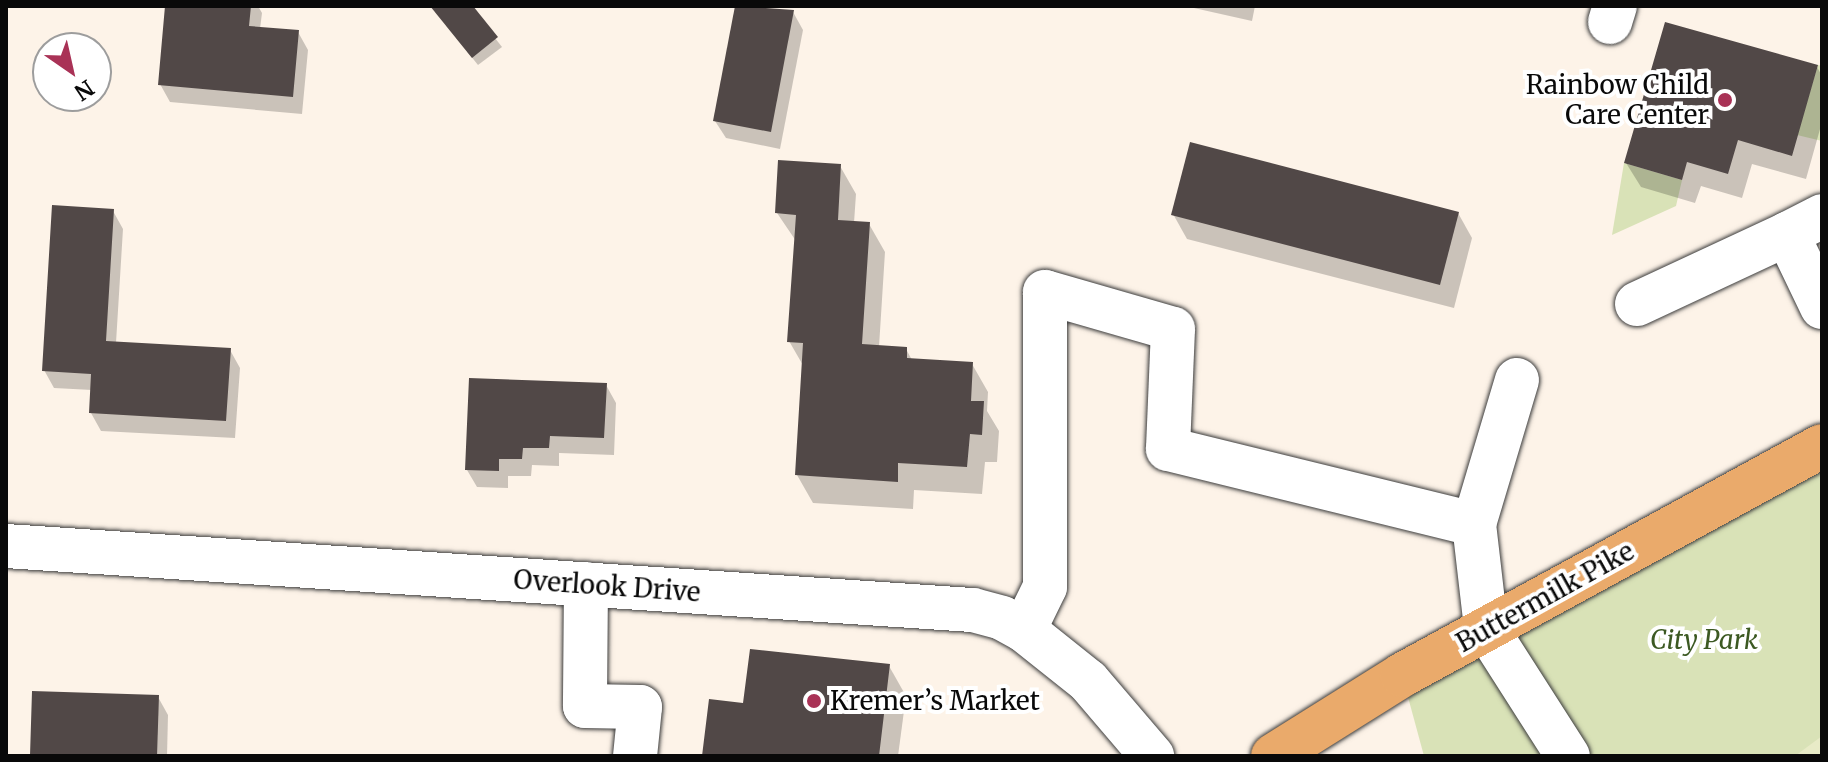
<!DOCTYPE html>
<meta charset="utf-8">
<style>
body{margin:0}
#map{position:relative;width:1828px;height:762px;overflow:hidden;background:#fdf3e8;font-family:Merriweather,serif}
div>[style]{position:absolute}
.green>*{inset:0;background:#d9e2b7}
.pitch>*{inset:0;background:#e8ebc7}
.shadow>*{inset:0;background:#0003}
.building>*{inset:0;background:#514847}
.roads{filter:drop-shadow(0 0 2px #3c3c3c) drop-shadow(0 0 2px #3c3c3c)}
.minor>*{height:44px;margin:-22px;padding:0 22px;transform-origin:22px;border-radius:22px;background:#fff}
.major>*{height:44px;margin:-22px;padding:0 22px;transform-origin:22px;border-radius:22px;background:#eaaa6b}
.dots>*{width:22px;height:22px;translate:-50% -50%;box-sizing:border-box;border:4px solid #fff;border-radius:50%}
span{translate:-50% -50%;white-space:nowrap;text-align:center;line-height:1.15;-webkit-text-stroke:8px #fff;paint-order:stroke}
.poi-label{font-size:26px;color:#090909}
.right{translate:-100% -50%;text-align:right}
.left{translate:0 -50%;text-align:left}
.street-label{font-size:26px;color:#090909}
.park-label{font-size:26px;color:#3c5922;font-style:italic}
.frame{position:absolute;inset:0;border:8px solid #090909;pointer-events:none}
.north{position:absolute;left:32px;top:32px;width:80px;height:80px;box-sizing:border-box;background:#fff;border:2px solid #9d9d9d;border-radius:50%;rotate:146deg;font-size:22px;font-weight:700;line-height:32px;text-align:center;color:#090909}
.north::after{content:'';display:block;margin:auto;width:28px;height:36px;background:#a93256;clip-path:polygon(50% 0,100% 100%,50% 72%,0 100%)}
</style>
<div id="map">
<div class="green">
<div style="clip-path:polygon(1818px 65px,1822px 66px,1822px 141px,1797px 135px)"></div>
<div style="clip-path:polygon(1624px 163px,1682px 180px,1676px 206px,1612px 235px)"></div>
<div style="clip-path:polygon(1822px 446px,1822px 756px,1424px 756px,1402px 675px)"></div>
</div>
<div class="pitch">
<div style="clip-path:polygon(1822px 736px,1822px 756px,1795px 756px)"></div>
</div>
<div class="shadow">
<div style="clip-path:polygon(167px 6px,258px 6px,262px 13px,260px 29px,298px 32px,308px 50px,302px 114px,170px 102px,160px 84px)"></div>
<div style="clip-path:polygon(461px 6px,470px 6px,502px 47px,478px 65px,449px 29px)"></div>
<div style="clip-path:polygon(737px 6px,793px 12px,803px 30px,780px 149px,726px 138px,715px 121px)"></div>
<div style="clip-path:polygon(1185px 6px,1255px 6px,1252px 21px)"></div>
<div style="clip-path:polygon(1817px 67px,1822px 76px,1822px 122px,1806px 179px,1752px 164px,1742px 198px,1701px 186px,1695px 203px,1641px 187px,1626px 163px)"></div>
<div style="clip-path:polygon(840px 166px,856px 194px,854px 223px,869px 224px,885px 252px,879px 347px,906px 349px,912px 360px,972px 364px,988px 392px,987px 411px,999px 431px,997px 462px,985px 462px,982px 494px,914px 490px,913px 509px,813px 503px,797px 475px,804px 367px,789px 341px,796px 241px,777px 213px)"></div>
<div style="clip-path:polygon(113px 211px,123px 229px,116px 343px,230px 350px,240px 368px,235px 438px,101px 431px,91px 413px,92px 390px,54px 388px,44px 370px)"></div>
<div style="clip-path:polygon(1458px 213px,1472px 238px,1454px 308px,1187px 239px,1173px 214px)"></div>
<div style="clip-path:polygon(606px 385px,616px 403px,614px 455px,559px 453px,559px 466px,532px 465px,531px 476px,508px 476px,508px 488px,477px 487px,467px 470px)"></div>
<div style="clip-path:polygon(889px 666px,906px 696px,898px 756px,704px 756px,745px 705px)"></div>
<div style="clip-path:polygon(158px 697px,168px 715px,167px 756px,32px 756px)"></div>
</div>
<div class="building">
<div style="clip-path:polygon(165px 6px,251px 6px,249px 26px,299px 30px,293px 97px,158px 85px)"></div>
<div style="clip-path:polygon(430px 6px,473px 6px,498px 37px,472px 58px)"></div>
<div style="clip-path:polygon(735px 6px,794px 10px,771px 132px,713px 121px)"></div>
<div style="clip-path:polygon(1665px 22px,1818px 65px,1792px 156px,1738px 140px,1728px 174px,1687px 162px,1682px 180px,1624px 163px)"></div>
<div style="clip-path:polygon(1190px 142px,1459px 212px,1440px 285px,1171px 215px)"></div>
<div style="clip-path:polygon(778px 160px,841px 164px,838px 220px,870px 222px,862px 344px,907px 347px,907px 358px,973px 362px,971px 401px,984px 401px,982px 435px,970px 434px,967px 467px,898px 463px,898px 482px,795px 475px,803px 343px,787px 342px,796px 215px,775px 213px)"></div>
<div style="clip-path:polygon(52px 205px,114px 209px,106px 341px,231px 348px,226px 421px,89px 413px,91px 374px,42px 371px)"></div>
<div style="clip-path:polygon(469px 378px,607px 383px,604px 438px,550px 436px,549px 448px,523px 448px,522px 459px,499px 459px,499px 471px,465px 470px)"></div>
<div style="clip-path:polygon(750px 649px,890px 664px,879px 756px,702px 756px,709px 699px,743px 703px)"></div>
<div style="clip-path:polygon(32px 691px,159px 695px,157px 756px,30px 756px)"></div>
</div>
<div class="roads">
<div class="minor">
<div style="left:1610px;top:22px;width:17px;rotate:-73deg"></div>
<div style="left:1787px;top:234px;width:39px;rotate:-27deg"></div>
<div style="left:1637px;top:304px;width:166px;rotate:-25deg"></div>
<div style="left:1787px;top:234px;width:81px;rotate:64.4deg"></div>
<div style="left:1517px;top:380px;width:150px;rotate:106.6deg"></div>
<div style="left:1474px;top:524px;width:105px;rotate:83.4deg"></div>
<div style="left:1486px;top:628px;width:152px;rotate:57.4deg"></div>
<div style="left:6px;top:546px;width:969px;rotate:3.79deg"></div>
<div style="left:973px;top:610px;width:30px;rotate:15deg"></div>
<div style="left:1002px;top:618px;width:25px;rotate:29deg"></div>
<div style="left:1024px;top:630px;width:82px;rotate:38.6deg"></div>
<div style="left:1088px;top:681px;width:99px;rotate:49.5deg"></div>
<div style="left:586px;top:584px;width:122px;rotate:90.5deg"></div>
<div style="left:585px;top:706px;width:55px;rotate:1deg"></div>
<div style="left:640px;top:707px;width:49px;rotate:95.8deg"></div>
<div style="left:1024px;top:630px;width:48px;rotate:-64deg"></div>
<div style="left:1045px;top:587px;width:295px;rotate:-90deg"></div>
<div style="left:1045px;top:292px;width:133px;rotate:16.1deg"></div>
<div style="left:1173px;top:329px;width:120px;rotate:92.4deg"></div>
<div style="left:1168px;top:449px;width:315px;rotate:13.8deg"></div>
</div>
<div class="major">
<div style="left:1273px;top:756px;width:152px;rotate:-32.1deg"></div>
<div style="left:1402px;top:675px;width:478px;rotate:-28.6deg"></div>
</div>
</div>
<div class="dots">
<div style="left:1725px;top:100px;background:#a93256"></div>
<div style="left:814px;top:701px;background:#a93256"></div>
</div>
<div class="poi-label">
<span class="right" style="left:1709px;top:100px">Rainbow Child<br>Care Center</span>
<span class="left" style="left:830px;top:701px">Kremer’s Market</span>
</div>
<div class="street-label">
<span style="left:607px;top:586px;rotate:4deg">Overlook Drive</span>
<span style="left:1545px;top:597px;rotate:-29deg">Buttermilk Pike</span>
</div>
<div class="park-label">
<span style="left:1704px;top:640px">City Park</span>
</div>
<div class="frame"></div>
<div class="north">N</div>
</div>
